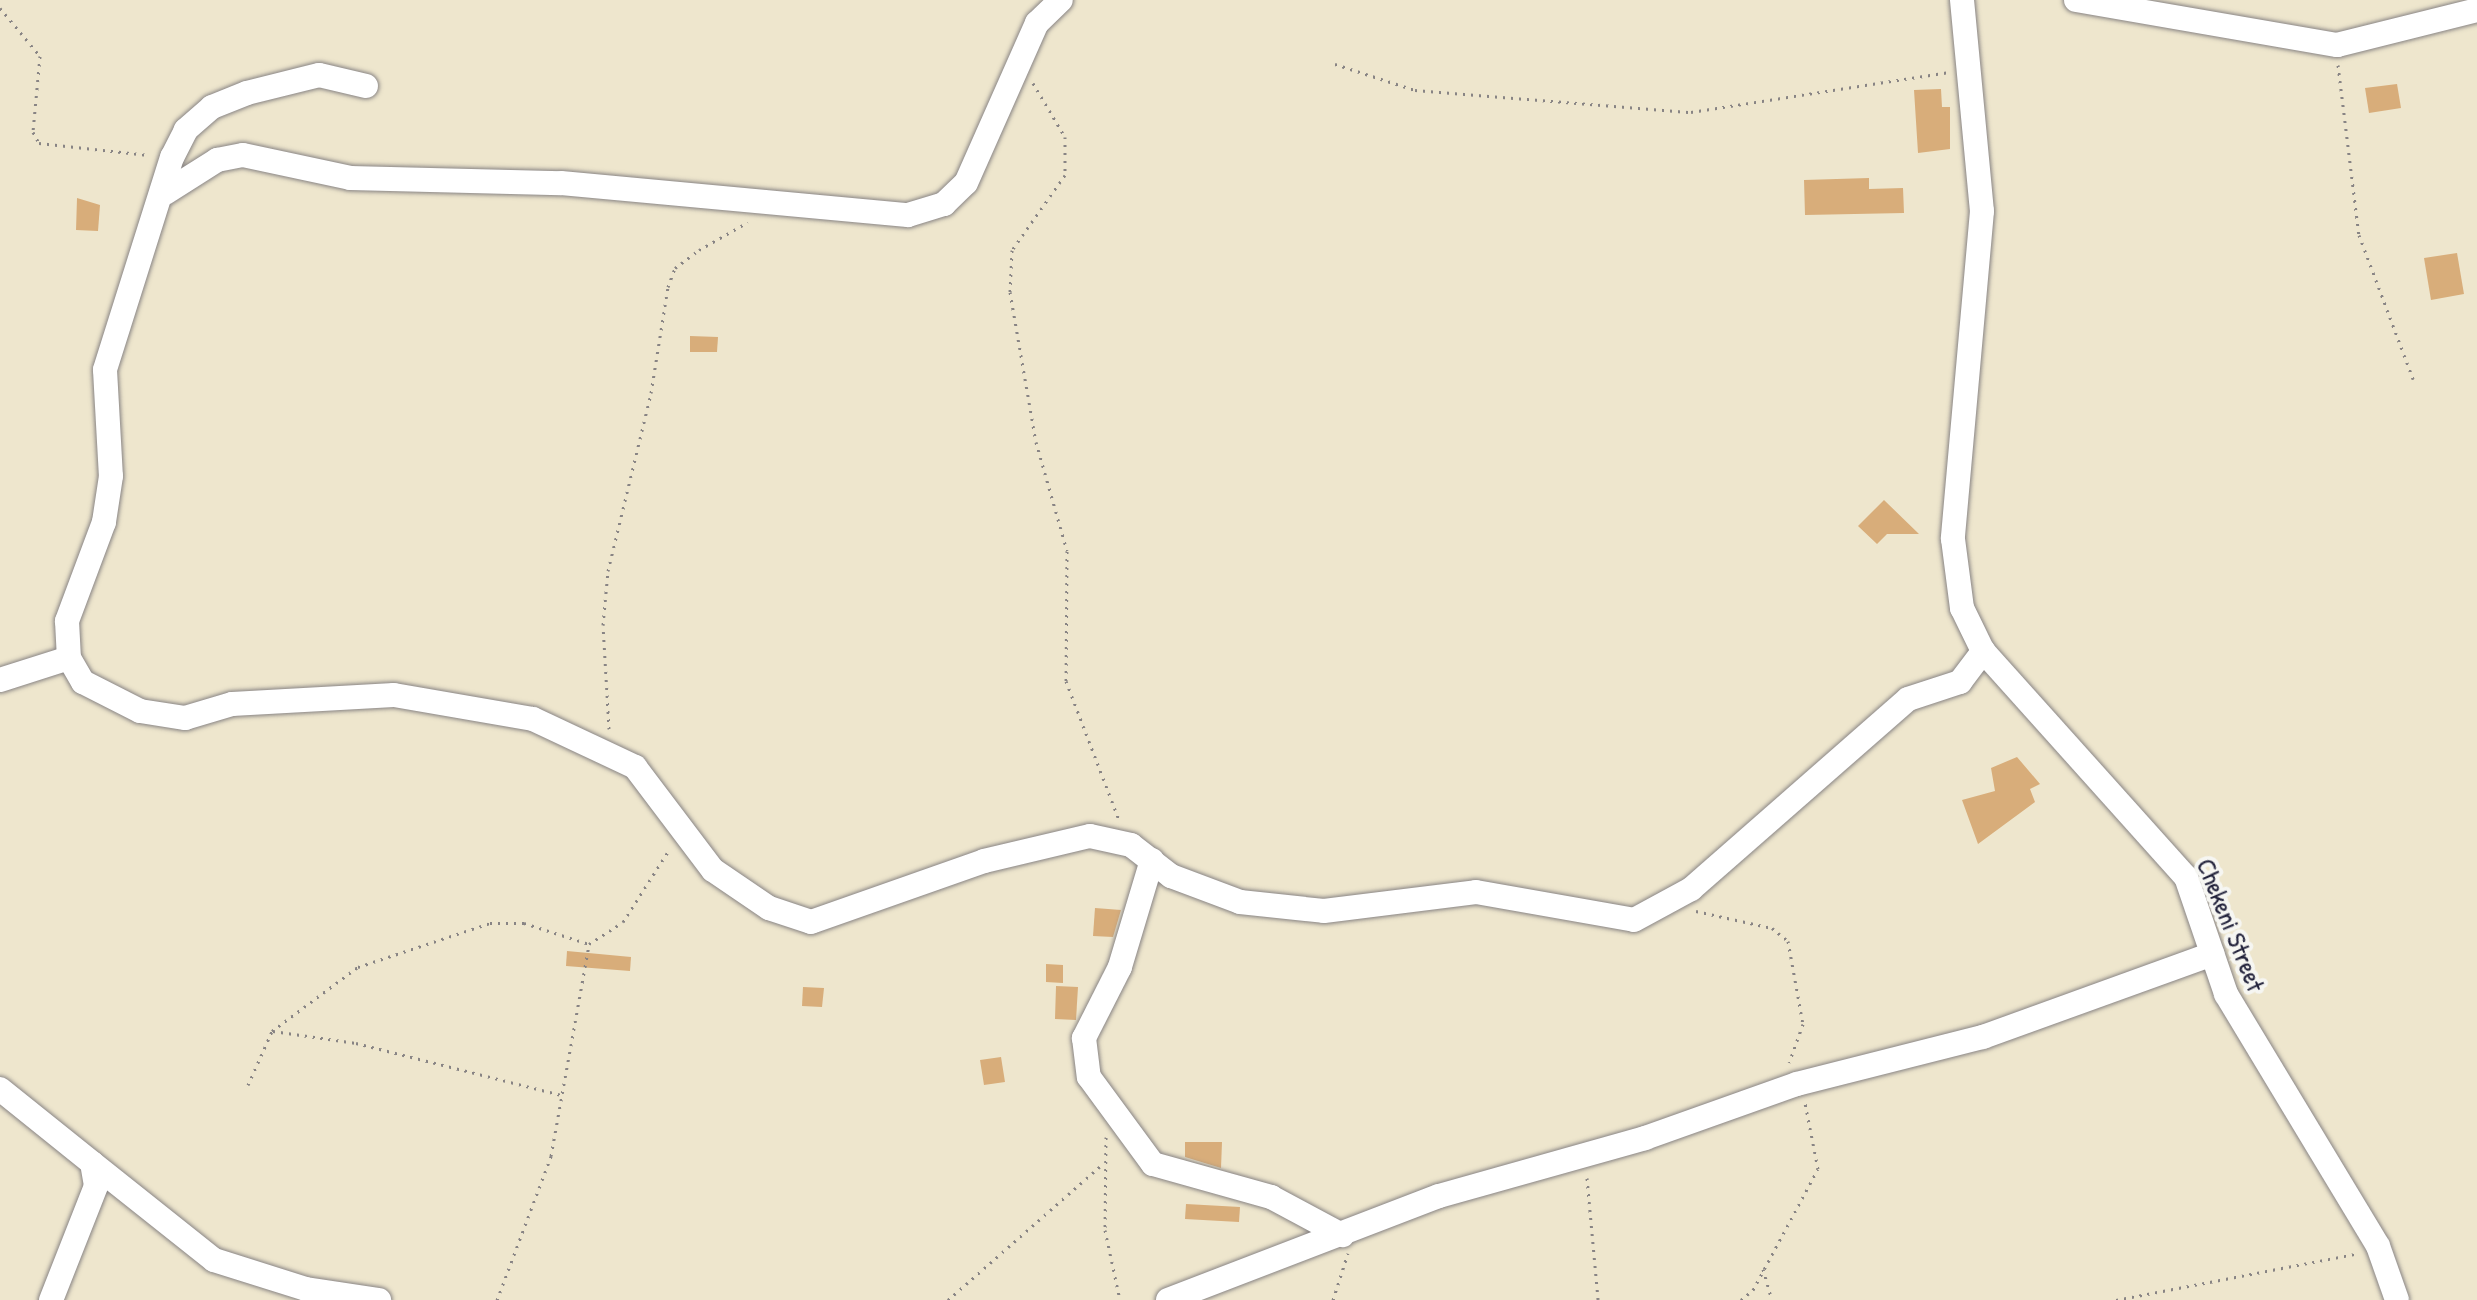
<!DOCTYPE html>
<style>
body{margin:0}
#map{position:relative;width:2477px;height:1300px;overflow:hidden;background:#eee6cd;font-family:"Patrick Hand",sans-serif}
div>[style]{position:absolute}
.building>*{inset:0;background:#d8ad7a}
.path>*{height:3px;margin-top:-1.5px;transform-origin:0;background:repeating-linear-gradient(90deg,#888484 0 2px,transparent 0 8px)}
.roads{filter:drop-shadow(0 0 2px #888484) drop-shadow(0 0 2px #888484)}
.minor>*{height:24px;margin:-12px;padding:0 12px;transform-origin:12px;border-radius:12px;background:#fff}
span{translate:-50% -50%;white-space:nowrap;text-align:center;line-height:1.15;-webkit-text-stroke:8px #f6f6f2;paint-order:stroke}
.street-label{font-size:26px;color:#22223b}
</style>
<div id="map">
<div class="building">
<div style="clip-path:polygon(2397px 84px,2401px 108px,2369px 113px,2365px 88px)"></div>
<div style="clip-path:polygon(1941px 89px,1942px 107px,1950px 107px,1950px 149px,1918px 153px,1914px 90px)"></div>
<div style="clip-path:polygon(1869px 178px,1869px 189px,1903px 188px,1904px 213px,1805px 215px,1804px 180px)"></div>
<div style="clip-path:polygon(77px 198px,100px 205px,98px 231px,76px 230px)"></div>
<div style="clip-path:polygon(2457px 253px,2464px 294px,2431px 300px,2424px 258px)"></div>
<div style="clip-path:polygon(690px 336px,718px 337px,717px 352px,690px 352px)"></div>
<div style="clip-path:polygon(1884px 500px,1919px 534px,1887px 534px,1877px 544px,1858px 526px)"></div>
<div style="clip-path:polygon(2017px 757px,2040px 784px,2030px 789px,2035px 802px,1978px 844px,1962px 800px,1995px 791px,1991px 768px)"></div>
<div style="clip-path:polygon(1095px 908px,1121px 910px,1113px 937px,1093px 936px)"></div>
<div style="clip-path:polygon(567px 951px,631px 957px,630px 971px,566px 966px)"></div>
<div style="clip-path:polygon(1046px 964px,1063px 965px,1063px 983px,1046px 982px)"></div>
<div style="clip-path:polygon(1056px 986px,1078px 987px,1076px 1020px,1055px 1019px)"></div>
<div style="clip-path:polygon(803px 987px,824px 988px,822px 1007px,802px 1006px)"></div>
<div style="clip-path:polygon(1001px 1057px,1005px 1082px,984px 1085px,980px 1060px)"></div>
<div style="clip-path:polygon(1185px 1142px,1222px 1142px,1221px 1168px,1185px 1157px)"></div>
<div style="clip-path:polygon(1186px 1204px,1240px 1207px,1239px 1222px,1185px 1219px)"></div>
</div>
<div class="path">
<div style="left:0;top:8px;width:62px;rotate:50.2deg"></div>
<div style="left:40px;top:56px;width:76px;rotate:95.3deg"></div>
<div style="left:33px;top:132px;width:13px;rotate:61deg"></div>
<div style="left:39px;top:143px;width:110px;rotate:6.3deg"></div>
<div style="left:1335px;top:64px;width:84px;rotate:18deg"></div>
<div style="left:1415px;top:90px;width:277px;rotate:4.6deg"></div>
<div style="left:1691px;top:112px;width:260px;rotate:-8.8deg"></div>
<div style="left:2338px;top:65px;width:171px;rotate:83deg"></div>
<div style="left:2359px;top:235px;width:154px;rotate:69.4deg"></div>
<div style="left:1033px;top:83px;width:63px;rotate:59.3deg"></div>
<div style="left:1065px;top:137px;width:38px;rotate:90deg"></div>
<div style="left:1065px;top:175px;width:92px;rotate:125.2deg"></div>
<div style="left:1012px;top:250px;width:42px;rotate:92.7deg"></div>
<div style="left:1010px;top:292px;width:152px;rotate:80.2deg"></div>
<div style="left:1036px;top:442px;width:113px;rotate:74.1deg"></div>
<div style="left:1067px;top:551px;width:130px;rotate:90.4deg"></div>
<div style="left:1066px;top:681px;width:149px;rotate:69.1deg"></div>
<div style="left:609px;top:729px;width:104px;rotate:-93.3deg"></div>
<div style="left:603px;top:625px;width:54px;rotate:-84.7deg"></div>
<div style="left:608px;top:571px;width:183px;rotate:-76.4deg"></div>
<div style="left:651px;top:393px;width:107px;rotate:-80.9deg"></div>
<div style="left:668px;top:287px;width:20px;rotate:-70deg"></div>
<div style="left:675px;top:268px;width:30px;rotate:-37deg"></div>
<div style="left:699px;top:250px;width:56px;rotate:-29.7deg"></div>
<div style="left:1696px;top:911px;width:78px;rotate:12.6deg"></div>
<div style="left:1772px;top:928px;width:21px;rotate:39deg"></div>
<div style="left:1788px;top:941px;width:84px;rotate:79.8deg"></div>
<div style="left:1803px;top:1024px;width:41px;rotate:109.7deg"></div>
<div style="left:273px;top:1031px;width:84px;rotate:8.2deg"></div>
<div style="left:356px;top:1043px;width:212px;rotate:14.2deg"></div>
<div style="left:248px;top:1085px;width:59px;rotate:-66deg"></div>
<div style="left:272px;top:1031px;width:107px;rotate:-36.7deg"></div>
<div style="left:358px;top:967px;width:139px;rotate:-18.4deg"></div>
<div style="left:490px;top:923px;width:34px"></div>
<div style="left:524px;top:923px;width:68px;rotate:17.9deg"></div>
<div style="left:589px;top:944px;width:40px;rotate:-32.9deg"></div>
<div style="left:623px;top:922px;width:85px;rotate:-57.4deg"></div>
<div style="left:1106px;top:1137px;width:93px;rotate:90.6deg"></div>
<div style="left:1105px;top:1230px;width:72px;rotate:77.9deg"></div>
<div style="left:1587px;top:1178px;width:122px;rotate:84.8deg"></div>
<div style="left:1763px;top:1269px;width:32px;rotate:74deg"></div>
<div style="left:497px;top:1300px;width:154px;rotate:-69.4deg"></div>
<div style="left:551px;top:1156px;width:215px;rotate:-79.8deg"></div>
<div style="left:948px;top:1300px;width:208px;rotate:-41.3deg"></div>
<div style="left:1333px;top:1300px;width:49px;rotate:-72.3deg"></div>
<div style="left:1741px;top:1300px;width:16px;rotate:-40deg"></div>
<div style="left:1753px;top:1290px;width:137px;rotate:-61.8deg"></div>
<div style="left:1818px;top:1169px;width:67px;rotate:-101.1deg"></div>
<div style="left:2116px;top:1300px;width:244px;rotate:-10.9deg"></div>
</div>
<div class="roads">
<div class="minor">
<div style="left:1962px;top:0;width:212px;rotate:84.6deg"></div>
<div style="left:1982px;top:211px;width:329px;rotate:95.1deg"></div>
<div style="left:1953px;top:539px;width:70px;rotate:82.6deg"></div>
<div style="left:1962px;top:608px;width:48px;rotate:64deg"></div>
<div style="left:1983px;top:651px;width:304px;rotate:48.1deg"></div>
<div style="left:2186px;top:877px;width:124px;rotate:71.1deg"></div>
<div style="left:2226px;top:994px;width:294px;rotate:58.9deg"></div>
<div style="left:2378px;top:1246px;width:57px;rotate:70.6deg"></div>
<div style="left:2076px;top:0;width:265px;rotate:9.8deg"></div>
<div style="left:2337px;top:45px;width:144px;rotate:-14deg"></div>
<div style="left:366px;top:86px;width:48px;rotate:-166.8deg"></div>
<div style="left:319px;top:75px;width:74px;rotate:166deg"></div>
<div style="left:247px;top:93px;width:38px;rotate:158deg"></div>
<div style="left:212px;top:107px;width:35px;rotate:139deg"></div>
<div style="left:186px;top:130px;width:30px;rotate:117deg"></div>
<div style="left:172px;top:157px;width:223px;rotate:107.5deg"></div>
<div style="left:105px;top:370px;width:106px;rotate:86.8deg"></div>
<div style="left:111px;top:476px;width:47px;rotate:98.7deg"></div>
<div style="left:104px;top:522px;width:106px;rotate:110.5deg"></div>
<div style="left:67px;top:621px;width:37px;rotate:87deg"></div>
<div style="left:69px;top:658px;width:28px;rotate:60deg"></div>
<div style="left:83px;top:682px;width:64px;rotate:27deg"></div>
<div style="left:140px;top:711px;width:46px;rotate:8.8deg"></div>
<div style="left:185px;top:718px;width:49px;rotate:-16.6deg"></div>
<div style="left:232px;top:704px;width:162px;rotate:-3.2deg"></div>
<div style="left:394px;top:695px;width:141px;rotate:9.8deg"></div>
<div style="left:533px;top:719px;width:113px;rotate:25.2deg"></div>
<div style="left:635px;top:767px;width:129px;rotate:52.9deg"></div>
<div style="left:713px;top:870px;width:68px;rotate:34.2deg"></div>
<div style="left:769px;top:908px;width:44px;rotate:18.4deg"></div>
<div style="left:811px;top:922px;width:183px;rotate:-19.4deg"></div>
<div style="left:984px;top:861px;width:109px;rotate:-13.3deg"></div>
<div style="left:1090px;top:836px;width:42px;rotate:12.4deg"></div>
<div style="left:1131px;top:845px;width:51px;rotate:37.8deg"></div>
<div style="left:1171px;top:876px;width:74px;rotate:20.6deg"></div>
<div style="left:1240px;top:902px;width:84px;rotate:6.1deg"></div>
<div style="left:1324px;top:911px;width:153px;rotate:-7.1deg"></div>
<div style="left:1476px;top:892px;width:160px;rotate:10deg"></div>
<div style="left:1634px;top:920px;width:65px;rotate:-28.5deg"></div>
<div style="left:1691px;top:889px;width:288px;rotate:-41.2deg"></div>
<div style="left:1908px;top:699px;width:55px;rotate:-18.1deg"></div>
<div style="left:1960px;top:682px;width:39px;rotate:-53deg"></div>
<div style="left:165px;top:193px;width:62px;rotate:-32.4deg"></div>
<div style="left:217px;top:160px;width:26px;rotate:-11deg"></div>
<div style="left:243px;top:155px;width:109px;rotate:12.1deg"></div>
<div style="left:350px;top:178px;width:211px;rotate:1.4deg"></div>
<div style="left:561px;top:183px;width:348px;rotate:5.3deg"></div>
<div style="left:908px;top:215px;width:38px;rotate:-17deg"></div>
<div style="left:944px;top:204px;width:30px;rotate:-44deg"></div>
<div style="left:966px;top:183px;width:175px;rotate:-66.1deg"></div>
<div style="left:1037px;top:23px;width:33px;rotate:-44deg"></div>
<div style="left:0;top:680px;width:72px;rotate:-17.7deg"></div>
<div style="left:1152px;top:860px;width:112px;rotate:106.7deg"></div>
<div style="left:1120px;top:967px;width:80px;rotate:116.9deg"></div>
<div style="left:1084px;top:1038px;width:39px;rotate:83deg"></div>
<div style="left:1089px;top:1077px;width:108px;rotate:53.7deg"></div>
<div style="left:1153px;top:1164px;width:123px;rotate:15.6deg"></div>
<div style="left:1271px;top:1197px;width:81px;rotate:28.2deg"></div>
<div style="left:0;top:1089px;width:118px;rotate:38.8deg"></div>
<div style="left:92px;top:1163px;width:23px;rotate:80deg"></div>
<div style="left:96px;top:1186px;width:123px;rotate:111.5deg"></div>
<div style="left:92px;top:1163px;width:156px;rotate:38.5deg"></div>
<div style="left:214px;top:1260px;width:96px;rotate:17.5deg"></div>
<div style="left:306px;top:1289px;width:74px;rotate:8.6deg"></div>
<div style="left:1168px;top:1300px;width:290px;rotate:-21deg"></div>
<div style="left:1439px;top:1196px;width:214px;rotate:-15.7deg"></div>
<div style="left:1645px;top:1138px;width:161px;rotate:-19.6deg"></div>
<div style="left:1797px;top:1084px;width:192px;rotate:-14.2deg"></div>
<div style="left:1983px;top:1037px;width:244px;rotate:-19.9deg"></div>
</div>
</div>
<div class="street-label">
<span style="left:2231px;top:925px;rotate:68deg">Chekeni Street</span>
</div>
</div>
